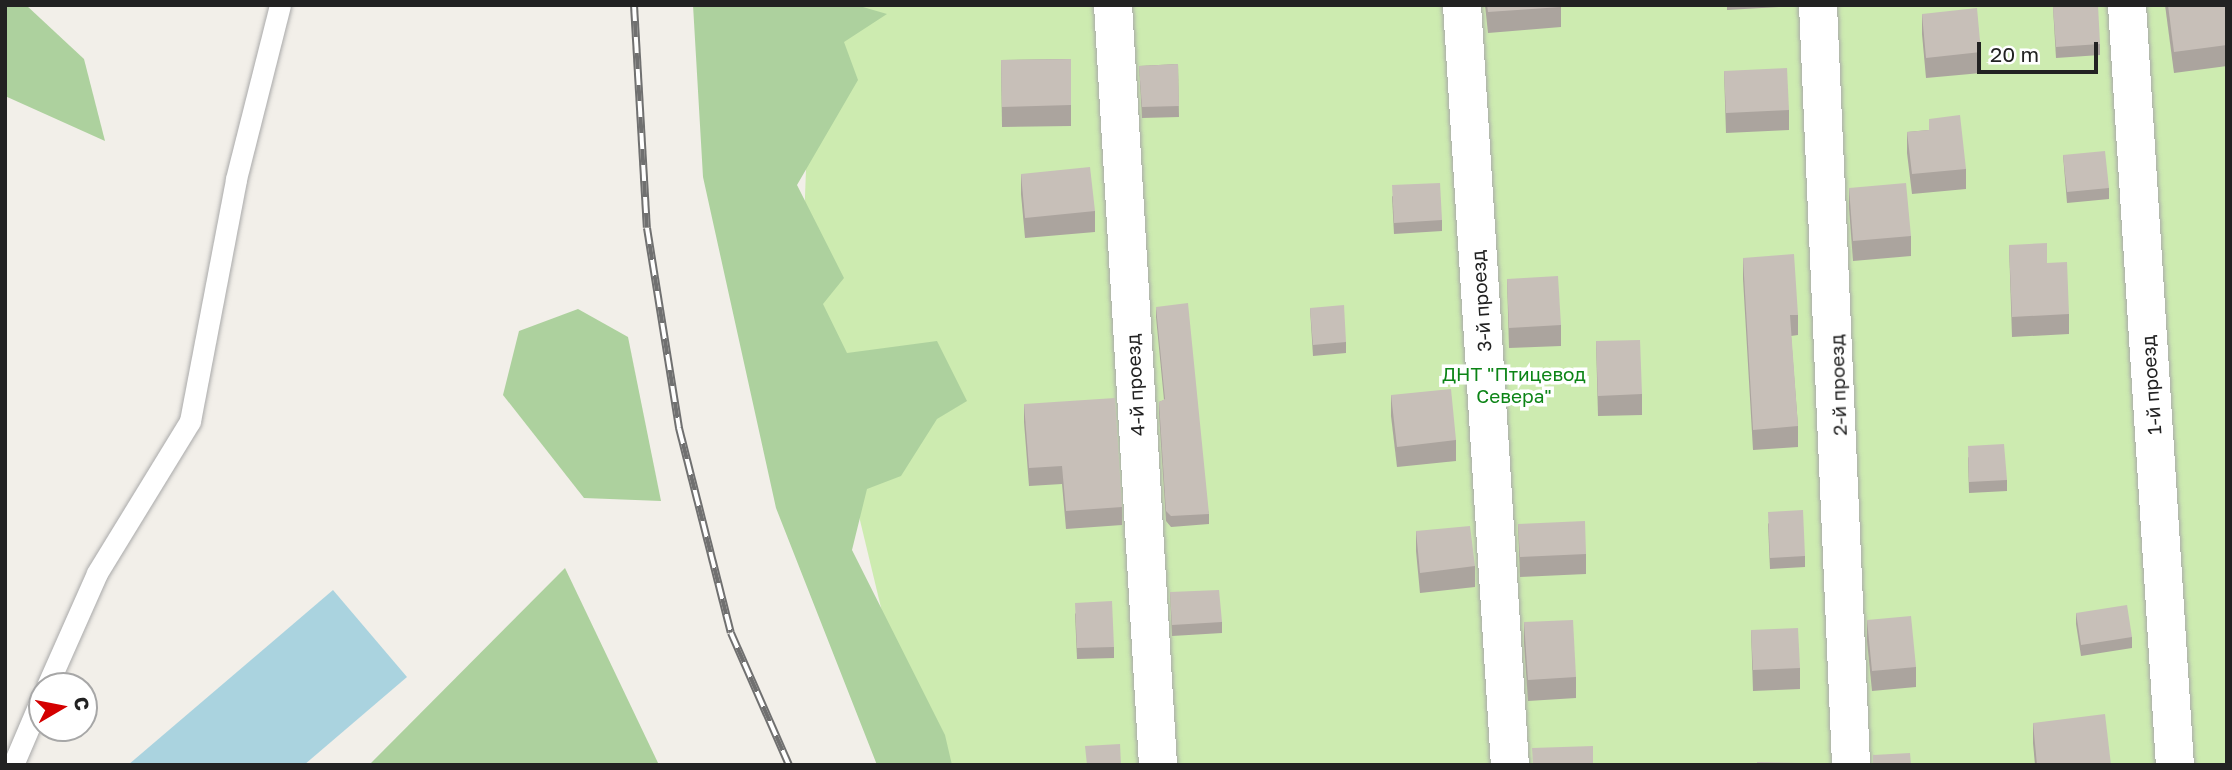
<!DOCTYPE html>
<meta charset="utf-8">
<style>
body{margin:0}
#map{position:relative;width:2232px;height:770px;overflow:hidden;background:#f2efe9;font-family:"Golos Text",sans-serif}
div>[style]{position:absolute}
.grass>*{inset:0;background:#cdebb0}
.forest>*{inset:0;background:#add19e}
.water>*{inset:0;background:#aad3df}
.roads{filter:drop-shadow(0 0 2px #a9a9a9) drop-shadow(0 0 2px #a9a9a9)}
.lane>*{height:21px;margin:-10.5px;padding:0 10.5px;transform-origin:10.5px;border-radius:10.5px;background:#fff}
.street>*{height:38px;margin:-19px;padding:0 19px;transform-origin:19px;border-radius:19px;background:#fff}
.rail>*{height:8px;margin-top:-4px;transform-origin:0;background:repeating-linear-gradient(90deg,#fff 0 16px,#707070 0 32px);box-sizing:border-box;border-block:2px solid #707070}
.wall>*{inset:0;background:#aba49e}
.building>*{inset:0;background:#c7bfb8}
span{translate:-50% -50%;white-space:nowrap;text-align:center;line-height:1.15;-webkit-text-stroke:7px #fff;paint-order:stroke}
.street-label{font-size:19px;color:#222}
.park-label{font-size:19px;color:#0c8416}
.frame{position:absolute;inset:0;border:7px solid #222;pointer-events:none}
.north{position:absolute;left:28px;top:672px;width:70px;height:70px;box-sizing:border-box;background:#fff;border:2px solid #a7a7a7;border-radius:50%;rotate:80deg;font-size:19px;font-weight:700;line-height:28px;text-align:center;color:#222}
.north::after{content:'';display:block;margin:auto;width:24px;height:32px;background:#d40000;clip-path:polygon(50% 0,100% 100%,50% 72%,0 100%)}
.scale{position:absolute;left:1977px;top:42px;width:121px;height:32px;box-sizing:border-box;border:4px solid #222;border-top:0;padding-left:9px;font-size:21px;line-height:24px;white-space:nowrap;color:#222;-webkit-text-stroke:5px #fff;paint-order:stroke}
</style>
<div id="map">
<div class="grass">
<div style="clip-path:polygon(812px 5px,2227px 5px,2227px 765px,936px 765px,902px 695px,802px 279px)"></div>
</div>
<div class="forest">
<div style="clip-path:polygon(5px 5px,26px 5px,84px 59px,105px 141px,5px 96px)"></div>
<div style="clip-path:polygon(693px 5px,856px 5px,887px 14px,844px 42px,858px 80px,797px 185px,844px 278px,823px 304px,847px 353px,937px 341px,967px 401px,937px 419px,901px 476px,867px 489px,852px 550px,945px 735px,952px 765px,877px 765px,776px 508px,703px 177px)"></div>
<div style="clip-path:polygon(578px 309px,628px 337px,661px 501px,584px 498px,503px 395px,519px 331px)"></div>
<div style="clip-path:polygon(565px 568px,659px 765px,369px 765px)"></div>
</div>
<div class="water">
<div style="clip-path:polygon(333px 590px,407px 677px,304px 765px,128px 765px)"></div>
</div>
<div class="roads">
<div class="lane">
<div style="left:47px;top:686px;width:124px;rotate:-66.1deg"></div>
<div style="left:97px;top:573px;width:178px;rotate:-58.5deg"></div>
<div style="left:190px;top:421px;width:246px;rotate:-79.2deg"></div>
<div style="left:236px;top:179px;width:179px;rotate:-75.8deg"></div>
<div style="left:13px;top:765px;width:74px;rotate:-66.9deg"></div>
</div>
<div class="street">
<div style="left:1113px;top:5px;width:761px;rotate:86.61deg"></div>
<div style="left:1462px;top:5px;width:762px;rotate:86.39deg"></div>
<div style="left:1818px;top:5px;width:761px;rotate:87.51deg"></div>
<div style="left:2127px;top:5px;width:762px;rotate:86.39deg"></div>
</div>
</div>
<div class="rail">
<div style="left:634px;top:5px;width:223px;rotate:86.7deg"></div>
<div style="left:647px;top:228px;width:203px;rotate:80.9deg"></div>
<div style="left:679px;top:428px;width:211px;rotate:75.8deg"></div>
<div style="left:731px;top:633px;width:144px;rotate:66.3deg"></div>
</div>
<div class="wall">
<div style="clip-path:polygon(1485px 5px,1561px 5px,1561px 27px,1488px 33px)"></div>
<div style="clip-path:polygon(1727px 5px,1779px 5px,1779px 7px,1727px 10px)"></div>
<div style="clip-path:polygon(2165px 5px,2227px 5px,2227px 66px,2174px 73px)"></div>
<div style="clip-path:polygon(2053px 7px,2100px 44px,2100px 55px,2056px 58px)"></div>
<div style="clip-path:polygon(1922px 14px,1981px 52px,1981px 73px,1926px 78px,1922px 34px)"></div>
<div style="clip-path:polygon(1071px 59px,1071px 126px,1002px 127px,1001px 60px)"></div>
<div style="clip-path:polygon(1178px 64px,1179px 117px,1142px 118px,1139px 66px)"></div>
<div style="clip-path:polygon(1724px 71px,1789px 110px,1789px 130px,1726px 133px)"></div>
<div style="clip-path:polygon(1929px 119px,1966px 169px,1966px 189px,1912px 194px,1907px 153px,1907px 132px,1929px 130px)"></div>
<div style="clip-path:polygon(2063px 155px,2109px 188px,2109px 199px,2067px 203px)"></div>
<div style="clip-path:polygon(1021px 174px,1095px 211px,1095px 232px,1025px 238px,1021px 194px)"></div>
<div style="clip-path:polygon(1849px 188px,1911px 236px,1911px 256px,1853px 261px,1849px 208px)"></div>
<div style="clip-path:polygon(1392px 196px,1442px 220px,1442px 231px,1394px 234px)"></div>
<div style="clip-path:polygon(2009px 245px,2047px 263px,2069px 314px,2069px 334px,2012px 337px)"></div>
<div style="clip-path:polygon(1743px 258px,1798px 315px,1798px 335px,1791px 336px,1798px 426px,1798px 447px,1753px 450px,1743px 279px)"></div>
<div style="clip-path:polygon(1507px 279px,1561px 325px,1561px 346px,1509px 348px)"></div>
<div style="clip-path:polygon(1156px 307px,1209px 514px,1209px 524px,1171px 527px,1166px 521px,1159px 413px,1159px 402px,1164px 400px,1156px 317px)"></div>
<div style="clip-path:polygon(1310px 308px,1346px 342px,1346px 353px,1313px 356px)"></div>
<div style="clip-path:polygon(1596px 341px,1642px 394px,1642px 415px,1598px 416px)"></div>
<div style="clip-path:polygon(1391px 395px,1456px 440px,1456px 461px,1397px 467px,1391px 416px)"></div>
<div style="clip-path:polygon(1024px 404px,1122px 507px,1122px 525px,1066px 529px,1062px 484px,1029px 486px,1024px 422px)"></div>
<div style="clip-path:polygon(1968px 457px,2007px 480px,2007px 491px,1969px 493px)"></div>
<div style="clip-path:polygon(1768px 523px,1805px 556px,1805px 567px,1770px 569px)"></div>
<div style="clip-path:polygon(1518px 524px,1586px 554px,1586px 574px,1520px 577px)"></div>
<div style="clip-path:polygon(1416px 531px,1475px 566px,1475px 587px,1420px 593px,1416px 551px)"></div>
<div style="clip-path:polygon(1170px 592px,1222px 622px,1222px 633px,1172px 636px)"></div>
<div style="clip-path:polygon(1075px 613px,1114px 647px,1114px 658px,1077px 659px)"></div>
<div style="clip-path:polygon(2076px 613px,2132px 637px,2132px 648px,2081px 656px,2076px 624px)"></div>
<div style="clip-path:polygon(1867px 620px,1916px 667px,1916px 687px,1872px 691px,1867px 641px)"></div>
<div style="clip-path:polygon(1524px 622px,1576px 677px,1576px 698px,1528px 701px,1524px 643px)"></div>
<div style="clip-path:polygon(1751px 630px,1800px 668px,1800px 689px,1753px 691px)"></div>
<div style="clip-path:polygon(2033px 723px,2111px 765px,2035px 765px,2033px 743px)"></div>
</div>
<div class="building">
<div style="clip-path:polygon(1487px 5px,1561px 5px,1561px 7px,1488px 12px)"></div>
<div style="clip-path:polygon(2082px 5px,2098px 5px,2100px 44px,2056px 47px,2053px 7px)"></div>
<div style="clip-path:polygon(2168px 5px,2227px 5px,2227px 45px,2174px 52px)"></div>
<div style="clip-path:polygon(1977px 8px,1981px 52px,1926px 58px,1922px 14px)"></div>
<div style="clip-path:polygon(1071px 59px,1071px 105px,1002px 107px,1001px 60px)"></div>
<div style="clip-path:polygon(1178px 64px,1179px 106px,1142px 107px,1139px 66px)"></div>
<div style="clip-path:polygon(1787px 68px,1789px 110px,1726px 113px,1724px 71px)"></div>
<div style="clip-path:polygon(1960px 115px,1966px 169px,1912px 174px,1907px 132px,1929px 130px,1929px 119px)"></div>
<div style="clip-path:polygon(2105px 151px,2109px 188px,2067px 192px,2063px 155px)"></div>
<div style="clip-path:polygon(1090px 167px,1095px 211px,1025px 218px,1021px 174px)"></div>
<div style="clip-path:polygon(1440px 183px,1442px 220px,1394px 223px,1392px 185px)"></div>
<div style="clip-path:polygon(1906px 183px,1911px 236px,1853px 241px,1849px 188px)"></div>
<div style="clip-path:polygon(2047px 243px,2047px 263px,2067px 262px,2069px 314px,2012px 317px,2009px 245px)"></div>
<div style="clip-path:polygon(1794px 254px,1798px 315px,1790px 315px,1798px 426px,1753px 430px,1743px 258px)"></div>
<div style="clip-path:polygon(1558px 276px,1561px 325px,1509px 328px,1507px 279px)"></div>
<div style="clip-path:polygon(1188px 303px,1209px 514px,1171px 516px,1166px 511px,1159px 402px,1165px 399px,1156px 307px)"></div>
<div style="clip-path:polygon(1344px 305px,1346px 342px,1313px 345px,1310px 308px)"></div>
<div style="clip-path:polygon(1640px 340px,1642px 394px,1598px 396px,1596px 341px)"></div>
<div style="clip-path:polygon(1451px 389px,1456px 440px,1397px 447px,1391px 395px)"></div>
<div style="clip-path:polygon(1115px 398px,1122px 507px,1066px 511px,1062px 466px,1029px 468px,1024px 404px)"></div>
<div style="clip-path:polygon(2004px 444px,2007px 480px,1969px 482px,1968px 446px)"></div>
<div style="clip-path:polygon(1803px 510px,1805px 556px,1770px 558px,1768px 512px)"></div>
<div style="clip-path:polygon(1585px 521px,1586px 554px,1520px 557px,1518px 524px)"></div>
<div style="clip-path:polygon(1470px 526px,1475px 566px,1420px 573px,1416px 531px)"></div>
<div style="clip-path:polygon(1219px 590px,1222px 622px,1172px 625px,1170px 592px)"></div>
<div style="clip-path:polygon(1112px 601px,1114px 647px,1077px 648px,1075px 603px)"></div>
<div style="clip-path:polygon(2127px 605px,2132px 637px,2081px 645px,2076px 613px)"></div>
<div style="clip-path:polygon(1911px 616px,1916px 667px,1872px 671px,1867px 620px)"></div>
<div style="clip-path:polygon(1573px 620px,1576px 677px,1528px 680px,1524px 622px)"></div>
<div style="clip-path:polygon(1798px 628px,1800px 668px,1753px 670px,1751px 630px)"></div>
<div style="clip-path:polygon(2105px 714px,2111px 765px,2037px 765px,2033px 723px)"></div>
<div style="clip-path:polygon(1120px 744px,1121px 765px,1087px 765px,1085px 746px)"></div>
<div style="clip-path:polygon(1593px 746px,1593px 765px,1533px 765px,1532px 748px)"></div>
<div style="clip-path:polygon(1910px 753px,1911px 765px,1873px 765px,1873px 755px)"></div>
<div style="clip-path:polygon(1757px 762px,1801px 763px,1801px 765px,1757px 765px)"></div>
</div>
<div class="street-label">
<span style="left:1481px;top:301px;rotate:-94deg">3-й проезд</span>
<span style="left:1135px;top:385px;rotate:-93deg">4-й проезд</span>
<span style="left:1838px;top:385px;rotate:-92deg">2-й проезд</span>
<span style="left:2151px;top:385px;rotate:-94deg">1-й проезд</span>
</div>
<div class="park-label">
<span style="left:1514px;top:385px">ДНТ "Птицевод<br>Севера"</span>
</div>
<div class="frame"></div>
<div class="north">С</div>
<div class="scale">20 m</div>
</div>
